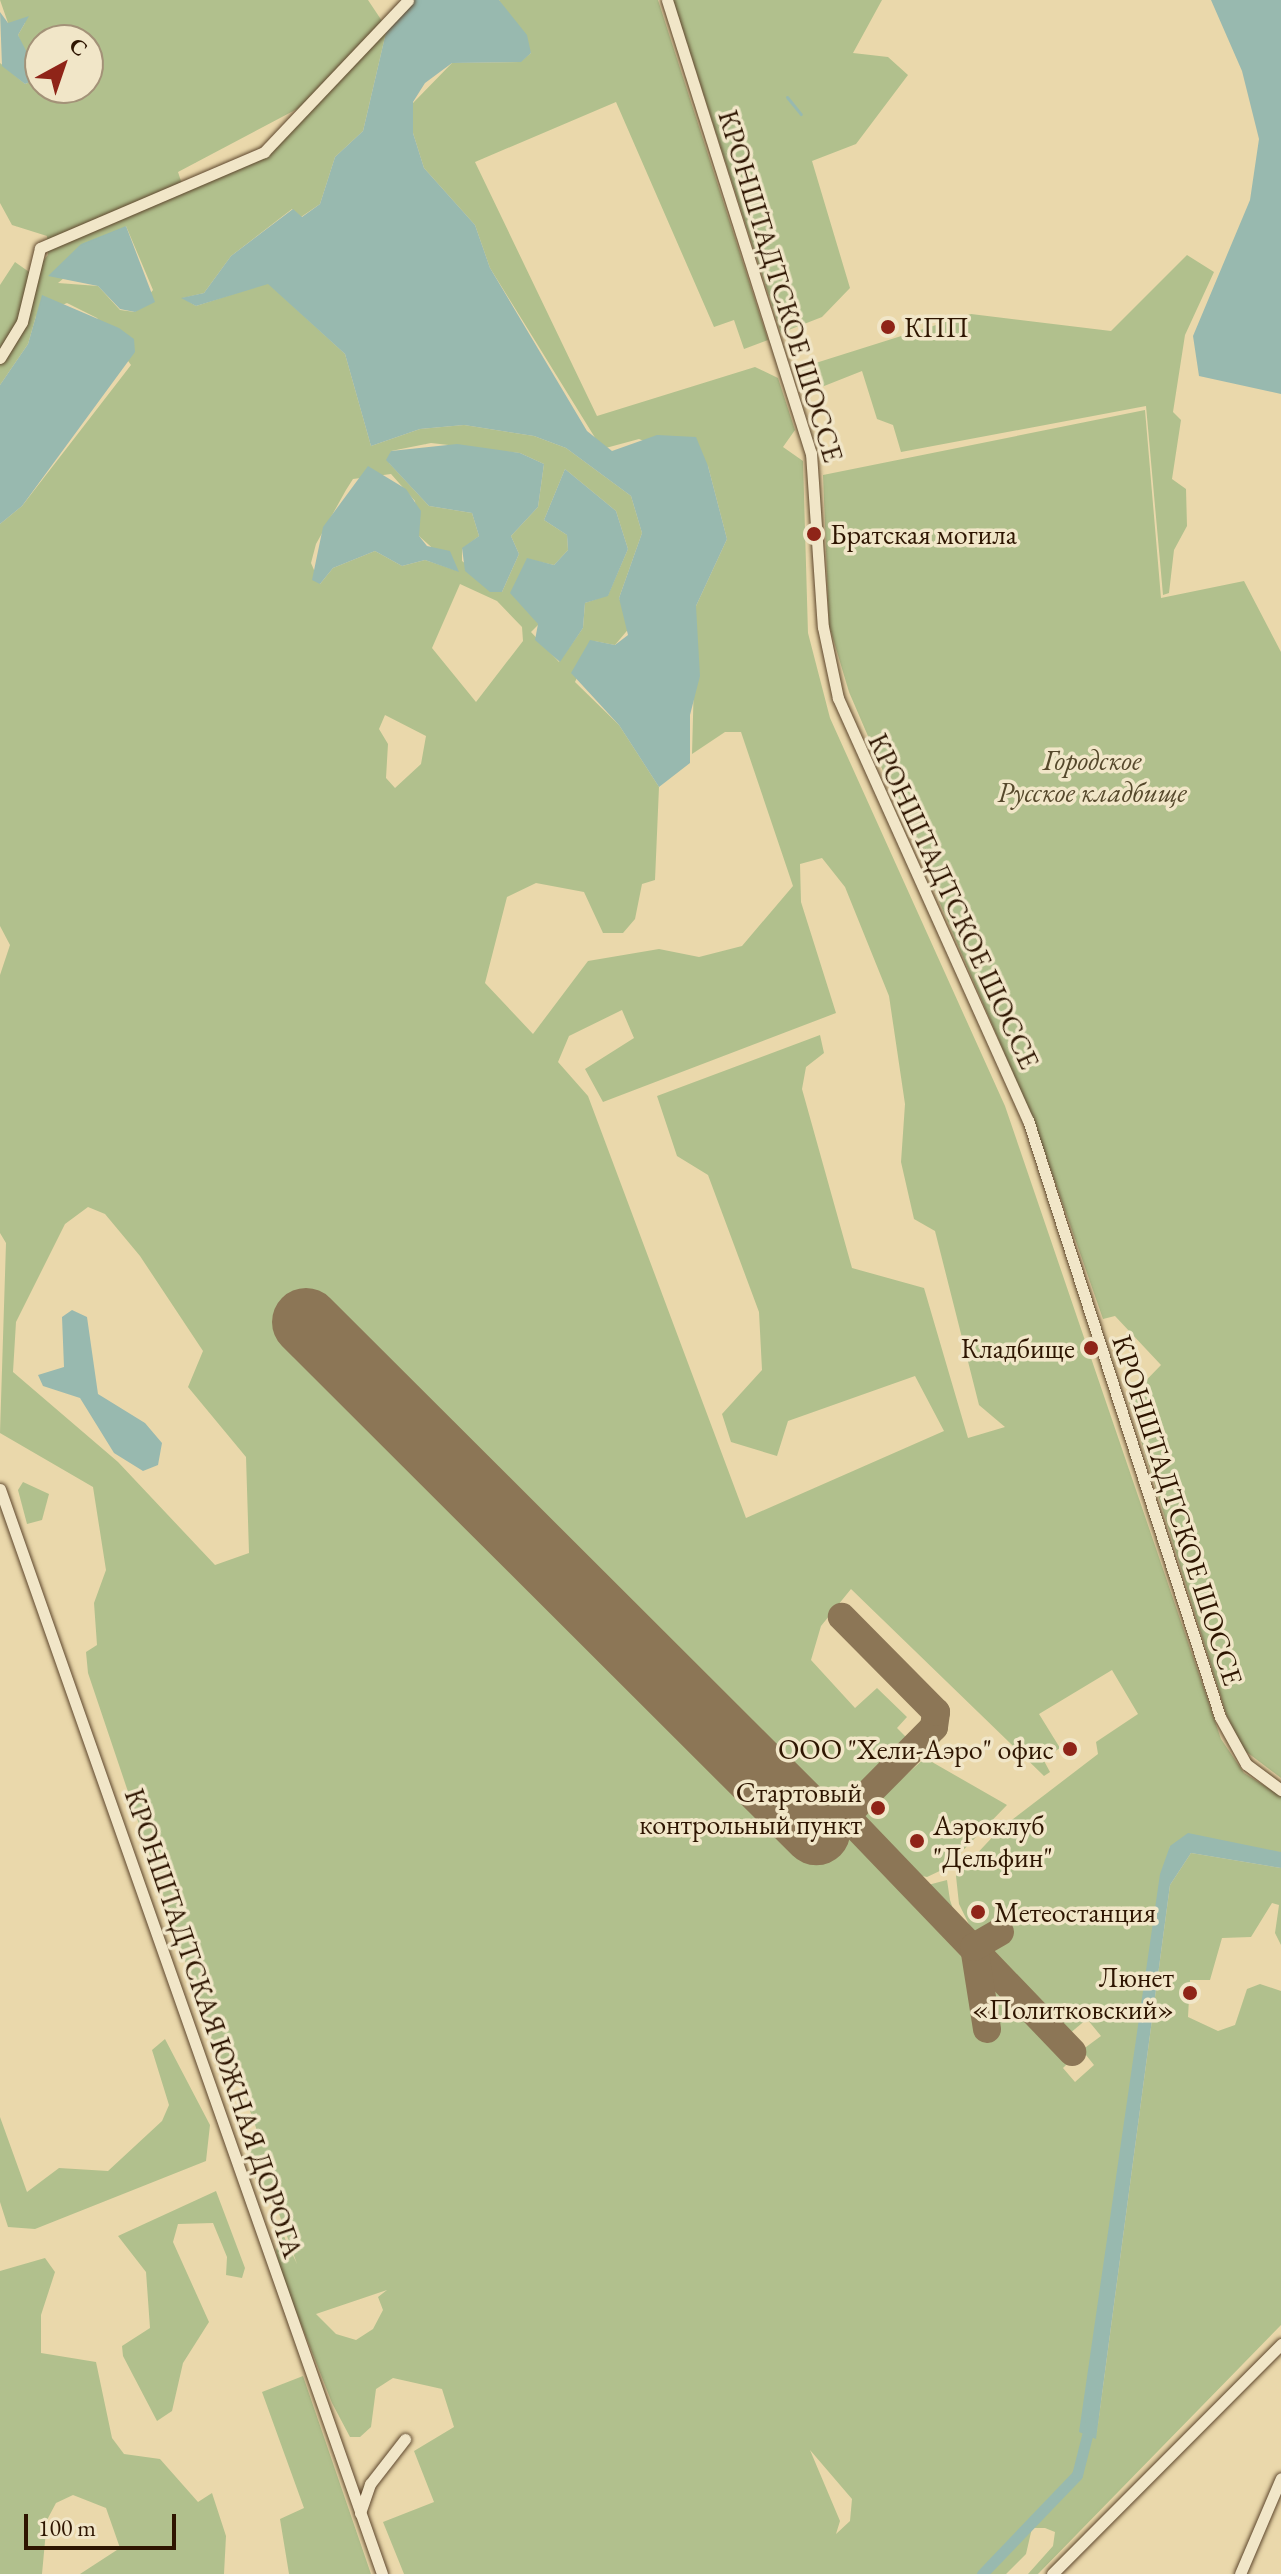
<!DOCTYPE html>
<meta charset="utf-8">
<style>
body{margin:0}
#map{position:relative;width:1281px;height:2574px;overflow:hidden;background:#ead8ab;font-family:"EB Garamond",serif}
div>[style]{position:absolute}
.green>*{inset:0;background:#b1c08d}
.water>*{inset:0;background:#98b9af}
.stream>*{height:3px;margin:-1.5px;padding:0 1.5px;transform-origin:1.5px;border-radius:1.5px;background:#98b9af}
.canal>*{height:11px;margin:-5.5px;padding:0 5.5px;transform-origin:5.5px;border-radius:5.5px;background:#98b9af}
.taxiway>*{height:28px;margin:-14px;padding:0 14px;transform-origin:14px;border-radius:14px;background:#8c7656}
.runway>*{height:68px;margin:-34px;padding:0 34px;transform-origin:34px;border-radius:34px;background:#8c7656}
.roads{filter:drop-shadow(0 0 2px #5d462c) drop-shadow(0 0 2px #5d462c)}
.minor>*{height:11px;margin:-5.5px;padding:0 5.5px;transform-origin:5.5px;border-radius:5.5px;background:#f1e6c8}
.dots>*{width:22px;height:22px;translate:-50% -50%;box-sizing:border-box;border:4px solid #f1e6c8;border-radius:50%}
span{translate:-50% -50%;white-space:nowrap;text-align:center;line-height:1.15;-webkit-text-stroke:7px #f1e6c8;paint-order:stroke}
.street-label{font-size:28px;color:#2e1501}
.poi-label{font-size:28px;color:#2e1501}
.left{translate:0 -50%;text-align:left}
.right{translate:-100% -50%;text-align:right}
.park-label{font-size:28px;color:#55482b;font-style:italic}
.north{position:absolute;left:24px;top:24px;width:80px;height:80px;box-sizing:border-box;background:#f1e6c8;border:2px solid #a39278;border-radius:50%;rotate:40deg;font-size:22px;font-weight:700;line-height:32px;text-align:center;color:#2e1501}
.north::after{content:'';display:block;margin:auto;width:28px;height:36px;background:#8f2418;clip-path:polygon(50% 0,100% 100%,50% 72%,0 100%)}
.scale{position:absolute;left:24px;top:2514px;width:152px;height:36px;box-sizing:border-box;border:4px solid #2e1501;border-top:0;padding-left:10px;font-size:24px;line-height:28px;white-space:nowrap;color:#2e1501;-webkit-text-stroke:6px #f1e6c8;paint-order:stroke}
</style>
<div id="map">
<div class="green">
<div style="clip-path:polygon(evenodd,0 0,368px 0,382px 21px,299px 108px,178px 172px,182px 184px,266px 154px,387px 28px,363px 131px,335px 157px,320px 204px,301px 217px,292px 209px,231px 256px,204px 293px,183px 298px,196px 306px,268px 283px,345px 354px,371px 446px,420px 429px,464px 425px,534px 436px,566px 448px,631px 496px,642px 533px,619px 598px,631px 626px,615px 645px,594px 641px,575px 682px,619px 725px,659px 787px,655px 880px,642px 884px,635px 919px,623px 933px,603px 933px,584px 892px,536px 883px,507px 897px,485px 983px,533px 1034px,588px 961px,659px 949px,699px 957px,742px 946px,793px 886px,741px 732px,725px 732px,692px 754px,696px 606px,727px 539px,708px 466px,639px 439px,602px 449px,490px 268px,475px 225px,424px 168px,413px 133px,413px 103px,452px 63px,520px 62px,531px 53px,499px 0,658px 0,768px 340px,744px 349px,734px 320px,714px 327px,616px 102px,475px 162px,597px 416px,755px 367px,778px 378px,795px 430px,783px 447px,803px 461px,808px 633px,830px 718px,1005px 1106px,1221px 1739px,1244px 1773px,1281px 1796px,1281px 1852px,1170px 1846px,1096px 2439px,1170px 1885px,1191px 1853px,1281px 1868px,1281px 1945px,1275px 1933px,1279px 1905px,1272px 1903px,1251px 1937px,1222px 1938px,1210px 1980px,1190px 1980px,1188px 2017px,1218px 2031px,1235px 2025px,1247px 1989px,1260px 1984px,1281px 1991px,1281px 2325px,1038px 2574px,1028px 2574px,1053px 2546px,1055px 2532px,1045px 2528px,1032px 2528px,1026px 2554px,1006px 2574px,404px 2574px,383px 2522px,434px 2502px,414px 2451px,454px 2427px,442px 2389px,393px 2378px,376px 2389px,371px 2427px,360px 2437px,350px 2437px,332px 2403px,279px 2268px,276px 2250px,283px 2234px,297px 2264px,273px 2197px,263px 2201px,244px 2146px,260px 2139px,237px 2074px,219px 2062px,88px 1673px,86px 1652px,97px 1645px,94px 1603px,106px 1570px,93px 1487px,0 1433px,6px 1243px,0 1233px,0 975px,10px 945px,0 926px,0 524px,22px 506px,131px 365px,97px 318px,67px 303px,36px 316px,28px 344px,0 385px,0 285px,15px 262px,32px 274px,48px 255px,47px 236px,12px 225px,0 203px,0 63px,25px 84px,40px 78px,40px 88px,88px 88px,88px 40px,40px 40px,40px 71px,28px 63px,18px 35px,25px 23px,8px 23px,0 0,126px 226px,153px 290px,135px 312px,120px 310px,98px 286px,58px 283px,126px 226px,0 0,431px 443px,520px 453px,544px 464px,538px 507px,511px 536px,519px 554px,502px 592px,462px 561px,462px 549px,479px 536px,472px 513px,429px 506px,389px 463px,391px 451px,431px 443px,0 0,565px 469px,616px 511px,628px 549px,608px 595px,585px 603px,583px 628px,559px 662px,531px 632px,539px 624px,527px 559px,554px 565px,568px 550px,567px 535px,544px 520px,565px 469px,0 0,391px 474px,415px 501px,419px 536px,458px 571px,425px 560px,402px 566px,375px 551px,333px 568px,320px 584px,311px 563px,316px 544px,346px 490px,353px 479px,391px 474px,0 0,460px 584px,497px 601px,522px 627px,523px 641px,476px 702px,432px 648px,460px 584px,0 0,385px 715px,426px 736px,421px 764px,395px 788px,386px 778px,388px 744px,379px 729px,385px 715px,0 0,822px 858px,845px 887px,889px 996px,905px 1104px,901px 1162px,914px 1219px,935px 1231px,979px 1405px,1005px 1427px,968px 1438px,924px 1288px,852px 1268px,802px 1089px,806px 1067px,824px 1053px,820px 1035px,657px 1096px,677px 1156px,708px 1175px,759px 1312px,762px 1370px,722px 1414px,731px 1442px,777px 1456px,788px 1421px,915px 1376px,944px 1431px,746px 1518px,588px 1096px,558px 1062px,569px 1036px,622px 1010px,634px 1038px,585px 1069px,603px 1102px,836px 1013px,801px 902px,800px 864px,822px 858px,0 0,88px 1207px,105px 1214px,140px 1256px,203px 1351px,188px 1387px,246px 1457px,249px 1553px,215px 1565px,118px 1462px,13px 1372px,16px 1322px,65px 1224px,88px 1207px,0 0,313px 1292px,815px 1792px,834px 1798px,852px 1791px,907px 1738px,897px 1728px,907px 1717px,877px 1688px,855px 1708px,811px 1660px,821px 1626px,851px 1589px,1044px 1776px,1050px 1772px,1043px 1759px,1060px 1748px,1039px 1714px,1112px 1670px,1138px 1714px,1096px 1742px,1098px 1754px,1000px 1829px,956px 1876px,959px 1904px,983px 1953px,1055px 2031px,1069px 2034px,1087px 2019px,1101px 2036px,1082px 2050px,1094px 2065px,1075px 2082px,1063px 2068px,1071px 2060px,851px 1828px,815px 1864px,277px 1329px,313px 1292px,0 0,387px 2290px,378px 2297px,383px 2310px,373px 2329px,356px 2340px,336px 2334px,316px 2314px,387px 2290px,0 0,810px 2450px,852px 2499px,850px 2521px,836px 2534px,840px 2521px,810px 2450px)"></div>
<div style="clip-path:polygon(673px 0,882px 0,853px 53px,888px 57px,908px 75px,856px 144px,812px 161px,850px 288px,822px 317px,781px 333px)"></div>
<div style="clip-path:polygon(1187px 255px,1214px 272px,1185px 335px,1173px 412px,1181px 420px,1172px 479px,1186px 489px,1187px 526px,1174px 550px,1169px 593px,1163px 595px,1146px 406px,901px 452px,893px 425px,877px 419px,862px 371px,809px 392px,799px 382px,803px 367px,971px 314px,1111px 331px)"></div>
<div style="clip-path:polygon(1145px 410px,1161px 598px,1244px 581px,1281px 652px,1281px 1778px,1244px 1750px,1227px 1716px,1128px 1399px,1161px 1365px,1115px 1316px,1103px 1319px,1035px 1124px,849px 692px,829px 625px,823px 475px)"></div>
<div style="clip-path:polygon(23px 1482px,49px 1494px,42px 1520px,27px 1524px,18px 1490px)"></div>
<div style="clip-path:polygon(925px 1758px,1007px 1805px,946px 1868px,927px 1877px,913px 1874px,863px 1816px,868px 1810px,876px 1818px,889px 1806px,881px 1797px)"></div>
<div style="clip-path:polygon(947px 1880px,950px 1900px,957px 1921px,924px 1886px)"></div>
<div style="clip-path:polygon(165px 2039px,210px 2125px,206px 2161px,35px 2229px,8px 2227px,0 2202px,0 2117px,27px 2192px,59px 2168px,108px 2171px,162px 2121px,169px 2105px,152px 2050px)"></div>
<div style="clip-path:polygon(216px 2191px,245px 2268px,242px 2278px,226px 2275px,227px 2257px,213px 2223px,178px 2224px,173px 2242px,209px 2322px,183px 2363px,172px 2411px,157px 2421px,123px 2356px,122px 2346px,150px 2328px,146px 2272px,118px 2236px)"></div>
<div style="clip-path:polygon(45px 2258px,55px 2272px,41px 2315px,41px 2353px,96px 2362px,112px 2438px,124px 2454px,160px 2459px,198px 2502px,212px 2493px,226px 2536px,224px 2574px,80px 2574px,120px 2548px,106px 2508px,73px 2495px,56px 2503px,47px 2520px,42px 2574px,0 2574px,0 2271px)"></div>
<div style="clip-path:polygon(303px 2376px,371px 2574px,289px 2574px,280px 2519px,304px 2508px,262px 2392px)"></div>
</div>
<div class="water">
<div style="clip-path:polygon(414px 0,499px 0,527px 35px,531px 53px,521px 62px,452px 63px,425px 83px,413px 102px,413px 133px,424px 168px,475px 225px,490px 268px,587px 431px,612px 451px,657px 435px,696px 437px,708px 466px,727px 539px,696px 606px,700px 676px,690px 715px,690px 763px,659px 787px,619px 725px,571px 673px,590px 640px,615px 645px,628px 635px,619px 598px,642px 533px,631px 496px,566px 448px,534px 436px,464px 425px,420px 429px,371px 446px,345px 354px,268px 284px,196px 306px,181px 298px,204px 293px,231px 256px,293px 209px,302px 217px,320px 204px,335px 157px,363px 131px,387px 28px)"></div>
<div style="clip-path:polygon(1211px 0,1281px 0,1281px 394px,1199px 376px,1193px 336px,1250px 200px,1259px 139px,1242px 71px)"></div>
<div style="clip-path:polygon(0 12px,8px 23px,29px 16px,18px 35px,40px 78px,25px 84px,2px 66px)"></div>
<div style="clip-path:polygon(126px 226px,155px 302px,135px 312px,120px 309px,98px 286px,48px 276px,81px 244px)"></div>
<div style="clip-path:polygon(42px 295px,119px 328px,134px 339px,135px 352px,22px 506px,0 524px,0 385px,28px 344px)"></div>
<div style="clip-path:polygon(457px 444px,520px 453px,544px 464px,538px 507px,511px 536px,519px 554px,502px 592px,490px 592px,465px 571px,462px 548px,479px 536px,472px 513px,429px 506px,386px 460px,391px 451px)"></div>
<div style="clip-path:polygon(368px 466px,406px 489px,421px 511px,419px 536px,427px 546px,450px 551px,459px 572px,425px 560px,402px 566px,375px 551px,333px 568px,320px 584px,312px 580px,323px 527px)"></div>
<div style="clip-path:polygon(565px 469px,616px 511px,628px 549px,608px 596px,585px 603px,583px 628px,560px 662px,535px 640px,538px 624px,510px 593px,527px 558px,554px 565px,568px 550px,567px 535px,544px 520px)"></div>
<div style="clip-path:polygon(72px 1310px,87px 1317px,98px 1394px,145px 1423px,162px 1443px,158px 1465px,143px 1471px,114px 1453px,80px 1398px,43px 1386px,38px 1375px,64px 1367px,62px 1317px)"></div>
<div style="clip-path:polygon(1188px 1833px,1281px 1852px,1281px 1868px,1191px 1853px,1170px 1885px,1096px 2439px,1079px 2432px,1160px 1874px,1170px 1846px)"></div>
</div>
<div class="stream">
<div style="left:787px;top:97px;width:22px;rotate:51deg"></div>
</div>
<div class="canal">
<div style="left:982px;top:2574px;width:137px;rotate:-46.2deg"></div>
<div style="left:1077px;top:2475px;width:53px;rotate:-75.7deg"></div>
</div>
<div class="taxiway">
<div style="left:846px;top:1816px;width:327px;rotate:46.2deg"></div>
<div style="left:816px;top:1831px;width:34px;rotate:-27deg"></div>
<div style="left:846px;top:1816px;width:125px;rotate:-45.3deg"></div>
<div style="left:934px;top:1727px;width:15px;rotate:-82deg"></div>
<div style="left:936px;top:1712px;width:134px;rotate:-134.7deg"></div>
<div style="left:987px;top:2029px;width:83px;rotate:-99deg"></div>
<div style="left:974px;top:1947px;width:30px;rotate:-30deg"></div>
</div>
<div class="runway">
<div style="left:306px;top:1322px;width:721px;rotate:44.94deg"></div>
</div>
<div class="roads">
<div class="minor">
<div style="left:667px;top:0;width:475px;rotate:72.4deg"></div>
<div style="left:811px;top:453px;width:174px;rotate:86.1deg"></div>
<div style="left:823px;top:627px;width:73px;rotate:78.1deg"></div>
<div style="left:838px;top:698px;width:463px;rotate:65.8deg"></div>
<div style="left:1028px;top:1120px;width:627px;rotate:72.17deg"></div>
<div style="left:1220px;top:1717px;width:54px;rotate:61deg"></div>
<div style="left:1246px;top:1764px;width:44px;rotate:36.6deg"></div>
<div style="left:0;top:358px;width:42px;rotate:-58.6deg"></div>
<div style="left:22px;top:322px;width:76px;rotate:-76.3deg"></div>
<div style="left:40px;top:248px;width:244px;rotate:-23.2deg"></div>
<div style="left:264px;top:152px;width:209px;rotate:-46.5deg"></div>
<div style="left:0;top:1489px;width:1150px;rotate:70.6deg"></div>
<div style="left:360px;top:2513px;width:31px;rotate:-71deg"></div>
<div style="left:370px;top:2484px;width:57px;rotate:-52.1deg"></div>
<div style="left:1052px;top:2574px;width:325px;rotate:-45.1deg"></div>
<div style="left:1240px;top:2574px;width:104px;rotate:-66.9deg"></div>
</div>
</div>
<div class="dots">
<div style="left:888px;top:327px;background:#8f2418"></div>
<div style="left:814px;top:534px;background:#8f2418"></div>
<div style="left:1091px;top:1348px;background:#8f2418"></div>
<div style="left:1070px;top:1749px;background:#8f2418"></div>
<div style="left:878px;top:1808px;background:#8f2418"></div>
<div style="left:917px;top:1841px;background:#8f2418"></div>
<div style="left:978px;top:1912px;background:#8f2418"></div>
<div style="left:1190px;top:1993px;background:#8f2418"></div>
</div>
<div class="street-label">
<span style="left:781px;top:286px;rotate:73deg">КРОНШТАДТСКОЕ ШОССЕ</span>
<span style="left:954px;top:901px;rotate:65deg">КРОНШТАДТСКОЕ ШОССЕ</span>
<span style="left:1178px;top:1510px;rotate:72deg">КРОНШТАДТСКОЕ ШОССЕ</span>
<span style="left:214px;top:2023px;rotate:71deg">КРОНШТАДТСКАЯ ЮЖНАЯ ДОРОГА</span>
</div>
<div class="poi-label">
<span class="left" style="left:904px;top:327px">КПП</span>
<span class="left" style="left:830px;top:534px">Братская могила</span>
<span class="right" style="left:1075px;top:1348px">Кладбище</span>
<span class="right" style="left:1054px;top:1749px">ООО "Хели-Аэро" офис</span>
<span class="right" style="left:862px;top:1808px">Стартовый<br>контрольный пункт</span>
<span class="left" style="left:933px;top:1841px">Аэроклуб<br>"Дельфин"</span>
<span class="left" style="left:994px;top:1912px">Метеостанция</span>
<span class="right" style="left:1174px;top:1993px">Люнет<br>«Политковский»</span>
</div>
<div class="park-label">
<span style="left:1092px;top:776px">Городское<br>Русское кладбище</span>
</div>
<div class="north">С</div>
<div class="scale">100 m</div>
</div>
